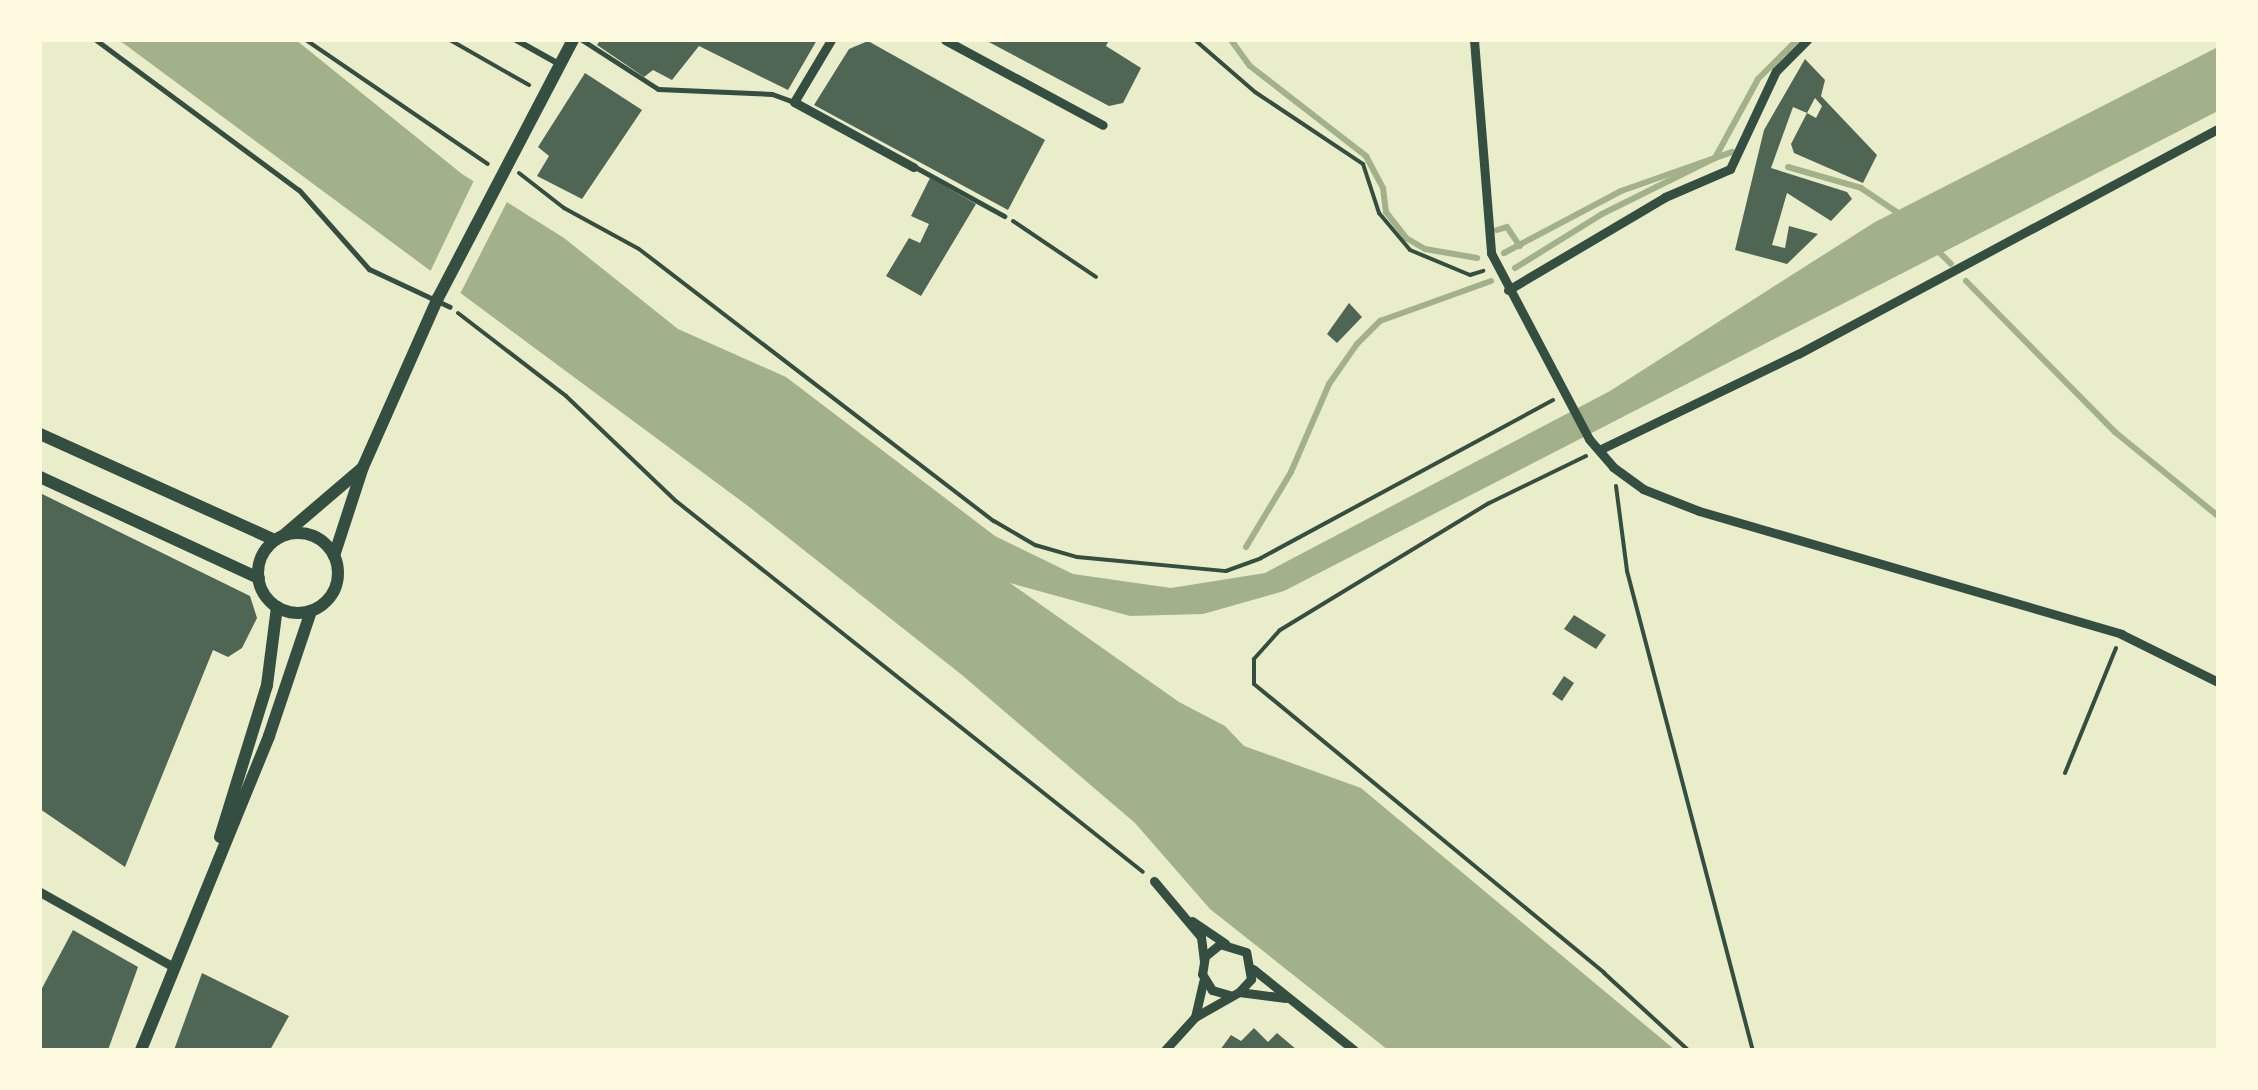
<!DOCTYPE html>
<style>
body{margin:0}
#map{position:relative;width:2258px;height:1090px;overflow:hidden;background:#e9edc9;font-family:Arial,sans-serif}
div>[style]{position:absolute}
.water>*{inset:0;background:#a3b18a}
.pier>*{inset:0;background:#e9edc9}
.stream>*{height:6px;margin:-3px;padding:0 3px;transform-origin:3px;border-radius:3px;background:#a3b18a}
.building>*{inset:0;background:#4f6655}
.path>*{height:4px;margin:-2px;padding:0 2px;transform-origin:2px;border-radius:2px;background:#344e41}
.service>*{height:5px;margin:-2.5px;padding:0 2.5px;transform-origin:2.5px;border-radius:2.5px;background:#344e41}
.pedestrian>*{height:6px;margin:-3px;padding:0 3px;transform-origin:3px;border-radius:3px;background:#344e41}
.minor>*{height:9px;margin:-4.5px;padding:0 4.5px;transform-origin:4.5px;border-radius:4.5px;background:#344e41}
.secondary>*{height:12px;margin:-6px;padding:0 6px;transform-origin:6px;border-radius:6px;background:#344e41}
.secondary>.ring{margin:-6px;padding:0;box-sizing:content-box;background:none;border:12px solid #344e41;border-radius:50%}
span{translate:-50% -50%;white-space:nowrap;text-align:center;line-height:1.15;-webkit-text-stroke:10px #fefae0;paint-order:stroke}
.frame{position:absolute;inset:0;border:42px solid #fefae0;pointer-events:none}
</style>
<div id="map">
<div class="water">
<div style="clip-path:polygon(119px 40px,296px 40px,462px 174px,564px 238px,678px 329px,786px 377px,995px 536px,1073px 574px,1171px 588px,1265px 573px,1610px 391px,1875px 222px,2218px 47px,2218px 111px,1284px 591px,1203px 614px,1130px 616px,1010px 583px,1179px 702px,1225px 726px,1244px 746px,1361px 788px,1675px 1050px,1388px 1050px,1210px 909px,1135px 823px,962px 675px,748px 506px)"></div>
</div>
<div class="pier">
<div style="clip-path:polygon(476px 176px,509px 198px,459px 296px,429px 274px)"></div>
</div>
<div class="stream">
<div style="left:1231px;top:40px;width:32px;rotate:54deg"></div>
<div style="left:1250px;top:66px;width:147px;rotate:37.8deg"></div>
<div style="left:1366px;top:156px;width:36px;rotate:62deg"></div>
<div style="left:1383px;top:188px;width:24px;rotate:83deg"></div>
<div style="left:1386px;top:212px;width:33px;rotate:52deg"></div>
<div style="left:1406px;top:238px;width:22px;rotate:30deg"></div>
<div style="left:1425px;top:249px;width:53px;rotate:9.8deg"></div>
<div style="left:1788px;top:167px;width:76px;rotate:16deg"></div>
<div style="left:1861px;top:188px;width:48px;rotate:34deg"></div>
<div style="left:1497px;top:230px;width:10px;rotate:-17deg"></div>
<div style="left:1507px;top:227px;width:23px;rotate:56deg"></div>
<div style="left:1938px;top:251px;width:18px;rotate:45deg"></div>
<div style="left:1504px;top:253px;width:132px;rotate:-27.9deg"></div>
<div style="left:1621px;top:191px;width:118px;rotate:-19.4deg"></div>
<div style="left:1515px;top:268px;width:102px;rotate:-31.8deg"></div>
<div style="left:1602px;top:214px;width:126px;rotate:-26.4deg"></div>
<div style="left:1715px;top:158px;width:90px;rotate:-61.4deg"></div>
<div style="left:1758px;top:79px;width:55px;rotate:-45deg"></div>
<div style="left:1966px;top:281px;width:212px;rotate:45.4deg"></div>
<div style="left:2115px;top:432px;width:133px;rotate:39.2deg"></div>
<div style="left:1246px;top:547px;width:87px;rotate:-59deg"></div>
<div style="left:1291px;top:472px;width:96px;rotate:-66.6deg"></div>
<div style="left:1329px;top:384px;width:49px;rotate:-55deg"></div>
<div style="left:1357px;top:344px;width:33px;rotate:-45deg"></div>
<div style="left:1380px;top:321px;width:118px;rotate:-19.8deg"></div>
</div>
<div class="building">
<div style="clip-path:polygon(600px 40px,817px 40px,788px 90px,699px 46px,672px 80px,653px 70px,644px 77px,597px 45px)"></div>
<div style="clip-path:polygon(985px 40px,1109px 40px,1106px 46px,1141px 68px,1123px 103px,1109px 106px)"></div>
<div style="clip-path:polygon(868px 41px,1045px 140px,1008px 210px,814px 105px,849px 49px)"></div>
<div style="clip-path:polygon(1805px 59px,1825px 80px,1821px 96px,1877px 155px,1863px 183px,1794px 153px,1791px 144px,1807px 113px,1816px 118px,1822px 106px,1815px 98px,1807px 113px,1793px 107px,1771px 168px,1847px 192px,1852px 199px,1831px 221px,1787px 193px,1772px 245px,1785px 248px,1789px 226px,1818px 234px,1787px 264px,1735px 250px,1764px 130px)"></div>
<div style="clip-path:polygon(585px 73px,642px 110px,582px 199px,537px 176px,549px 156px,538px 147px)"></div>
<div style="clip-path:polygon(930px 178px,976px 204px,921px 296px,886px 276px,909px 238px,920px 243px,929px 224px,911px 216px)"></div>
<div style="clip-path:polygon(1349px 303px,1362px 317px,1337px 343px,1327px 334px)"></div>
<div style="clip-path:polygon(40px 493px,250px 596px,257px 618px,242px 648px,228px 657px,213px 650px,125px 867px,40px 809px)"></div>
<div style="clip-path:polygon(1574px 615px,1606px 635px,1596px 649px,1564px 629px)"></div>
<div style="clip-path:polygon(1564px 676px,1574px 683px,1562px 701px,1552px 694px)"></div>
<div style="clip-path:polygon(73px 930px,138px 967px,108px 1050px,40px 1050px,40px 992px)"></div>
<div style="clip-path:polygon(202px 973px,289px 1016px,270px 1050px,174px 1050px)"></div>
<div style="clip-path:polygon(1254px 1028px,1268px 1042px,1277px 1033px,1297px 1050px,1220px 1050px,1231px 1035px,1241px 1041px)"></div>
</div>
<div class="path">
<div style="left:306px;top:40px;width:220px;rotate:34.3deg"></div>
<div style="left:450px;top:40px;width:91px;rotate:29.7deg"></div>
<div style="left:1195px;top:40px;width:79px;rotate:40.9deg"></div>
<div style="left:1255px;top:92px;width:130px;rotate:33.7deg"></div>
<div style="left:1363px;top:164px;width:52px;rotate:71.9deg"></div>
<div style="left:1379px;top:213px;width:48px;rotate:50deg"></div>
<div style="left:1410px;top:250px;width:65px;rotate:22.6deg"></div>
<div style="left:1470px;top:275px;width:14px;rotate:-17deg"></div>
<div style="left:519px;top:173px;width:57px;rotate:37.9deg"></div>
<div style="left:564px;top:208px;width:85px;rotate:28.7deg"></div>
<div style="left:639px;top:249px;width:447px;rotate:37.5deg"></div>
<div style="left:994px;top:521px;width:48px;rotate:30.3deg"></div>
<div style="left:1035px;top:545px;width:44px;rotate:15.9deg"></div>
<div style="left:1077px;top:557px;width:150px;rotate:5.4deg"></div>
<div style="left:1226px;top:571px;width:37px;rotate:-20deg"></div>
<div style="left:1261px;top:558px;width:332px;rotate:-28.4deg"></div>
<div style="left:1013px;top:221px;width:100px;rotate:34deg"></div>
<div style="left:458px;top:313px;width:136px;rotate:37.5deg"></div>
<div style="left:566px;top:396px;width:152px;rotate:43.7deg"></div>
<div style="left:676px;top:501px;width:596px;rotate:38.46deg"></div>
<div style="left:1586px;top:456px;width:108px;rotate:154.1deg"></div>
<div style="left:1489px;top:503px;width:245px;rotate:148.7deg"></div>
<div style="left:1280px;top:630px;width:39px;rotate:132deg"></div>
<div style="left:1254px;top:659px;width:25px;rotate:90deg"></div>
<div style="left:1254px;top:684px;width:454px;rotate:39.5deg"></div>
<div style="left:1604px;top:973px;width:114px;rotate:42.5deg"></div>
<div style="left:1616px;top:486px;width:86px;rotate:82.6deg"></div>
<div style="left:1627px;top:571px;width:495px;rotate:75.3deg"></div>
<div style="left:2065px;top:773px;width:135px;rotate:-67.8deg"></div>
</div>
<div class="service">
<div style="left:96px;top:40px;width:252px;rotate:36.5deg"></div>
<div style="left:299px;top:190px;width:106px;rotate:48.5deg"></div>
<div style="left:369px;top:269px;width:89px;rotate:25.1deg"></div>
<div style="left:582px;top:40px;width:90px;rotate:32.8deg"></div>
<div style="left:658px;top:89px;width:114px;rotate:2.5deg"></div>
<div style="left:772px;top:94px;width:23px;rotate:20deg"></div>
<div style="left:915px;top:167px;width:102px;rotate:28.8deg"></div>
</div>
<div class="pedestrian">
<div style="left:516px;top:40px;width:49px;rotate:29.2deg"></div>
</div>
<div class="minor">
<div style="left:831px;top:40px;width:72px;rotate:120.8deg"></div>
<div style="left:794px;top:102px;width:136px;rotate:28.6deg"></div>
<div style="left:945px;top:40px;width:179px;rotate:28.3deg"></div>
<div style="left:1474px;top:40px;width:214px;rotate:85.4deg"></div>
<div style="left:1491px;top:253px;width:210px;rotate:62.2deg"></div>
<div style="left:1589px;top:439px;width:37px;rotate:49deg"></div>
<div style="left:1613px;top:467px;width:37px;rotate:36deg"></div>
<div style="left:1643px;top:489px;width:60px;rotate:21.4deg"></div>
<div style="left:1699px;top:511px;width:440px;rotate:16.2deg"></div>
<div style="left:2121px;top:634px;width:108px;rotate:26.3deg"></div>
<div style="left:1508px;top:290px;width:182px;rotate:-30.6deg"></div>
<div style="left:1665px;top:197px;width:71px;rotate:-23.3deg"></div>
<div style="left:1730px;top:169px;width:108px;rotate:-64.9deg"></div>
<div style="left:1776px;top:71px;width:44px;rotate:-45deg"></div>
<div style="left:1599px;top:450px;width:221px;rotate:-25.8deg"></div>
<div style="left:1798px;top:354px;width:476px;rotate:-28.2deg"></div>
<div style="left:1154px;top:881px;width:73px;rotate:50deg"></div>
<div style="left:1201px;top:937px;width:23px;rotate:83deg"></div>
<div style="left:40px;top:892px;width:151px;rotate:29.3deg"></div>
<div style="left:1192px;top:921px;width:40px;rotate:34deg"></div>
<div style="left:1253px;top:969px;width:129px;rotate:38.7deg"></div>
<div style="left:1239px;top:992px;width:47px;rotate:7.3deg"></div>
<div style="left:1195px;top:1017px;width:37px;rotate:-77deg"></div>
<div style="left:1165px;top:1050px;width:45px;rotate:-47.7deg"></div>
<div style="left:1195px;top:1017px;width:51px;rotate:-29.6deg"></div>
<div style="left:1239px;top:992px;width:18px;rotate:-47deg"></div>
<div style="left:1251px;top:979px;width:27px;rotate:-100deg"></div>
<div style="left:1246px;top:952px;width:27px;rotate:-163deg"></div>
<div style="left:1220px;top:944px;width:19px;rotate:141deg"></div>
<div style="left:1205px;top:956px;width:18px;rotate:99deg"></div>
<div style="left:1202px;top:974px;width:19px;rotate:58deg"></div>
<div style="left:1212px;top:990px;width:19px;rotate:16deg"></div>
</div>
<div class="secondary">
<div style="left:40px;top:434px;width:258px;rotate:24.3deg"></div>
<div style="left:40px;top:477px;width:241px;rotate:24.8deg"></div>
<div class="ring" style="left:258px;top:533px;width:68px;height:68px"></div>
<div style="left:285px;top:534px;width:100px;rotate:-40.5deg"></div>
<div style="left:334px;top:556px;width:94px;rotate:-72deg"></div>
<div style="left:363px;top:467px;width:185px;rotate:-66.1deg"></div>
<div style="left:438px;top:298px;width:291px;rotate:-62.4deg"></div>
<div style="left:220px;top:837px;width:159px;rotate:-72.8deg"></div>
<div style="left:267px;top:685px;width:79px;rotate:-82.7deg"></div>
<div style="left:141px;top:1050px;width:339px;rotate:-67.8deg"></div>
<div style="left:269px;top:736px;width:132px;rotate:-71.4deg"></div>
</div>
<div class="frame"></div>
</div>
